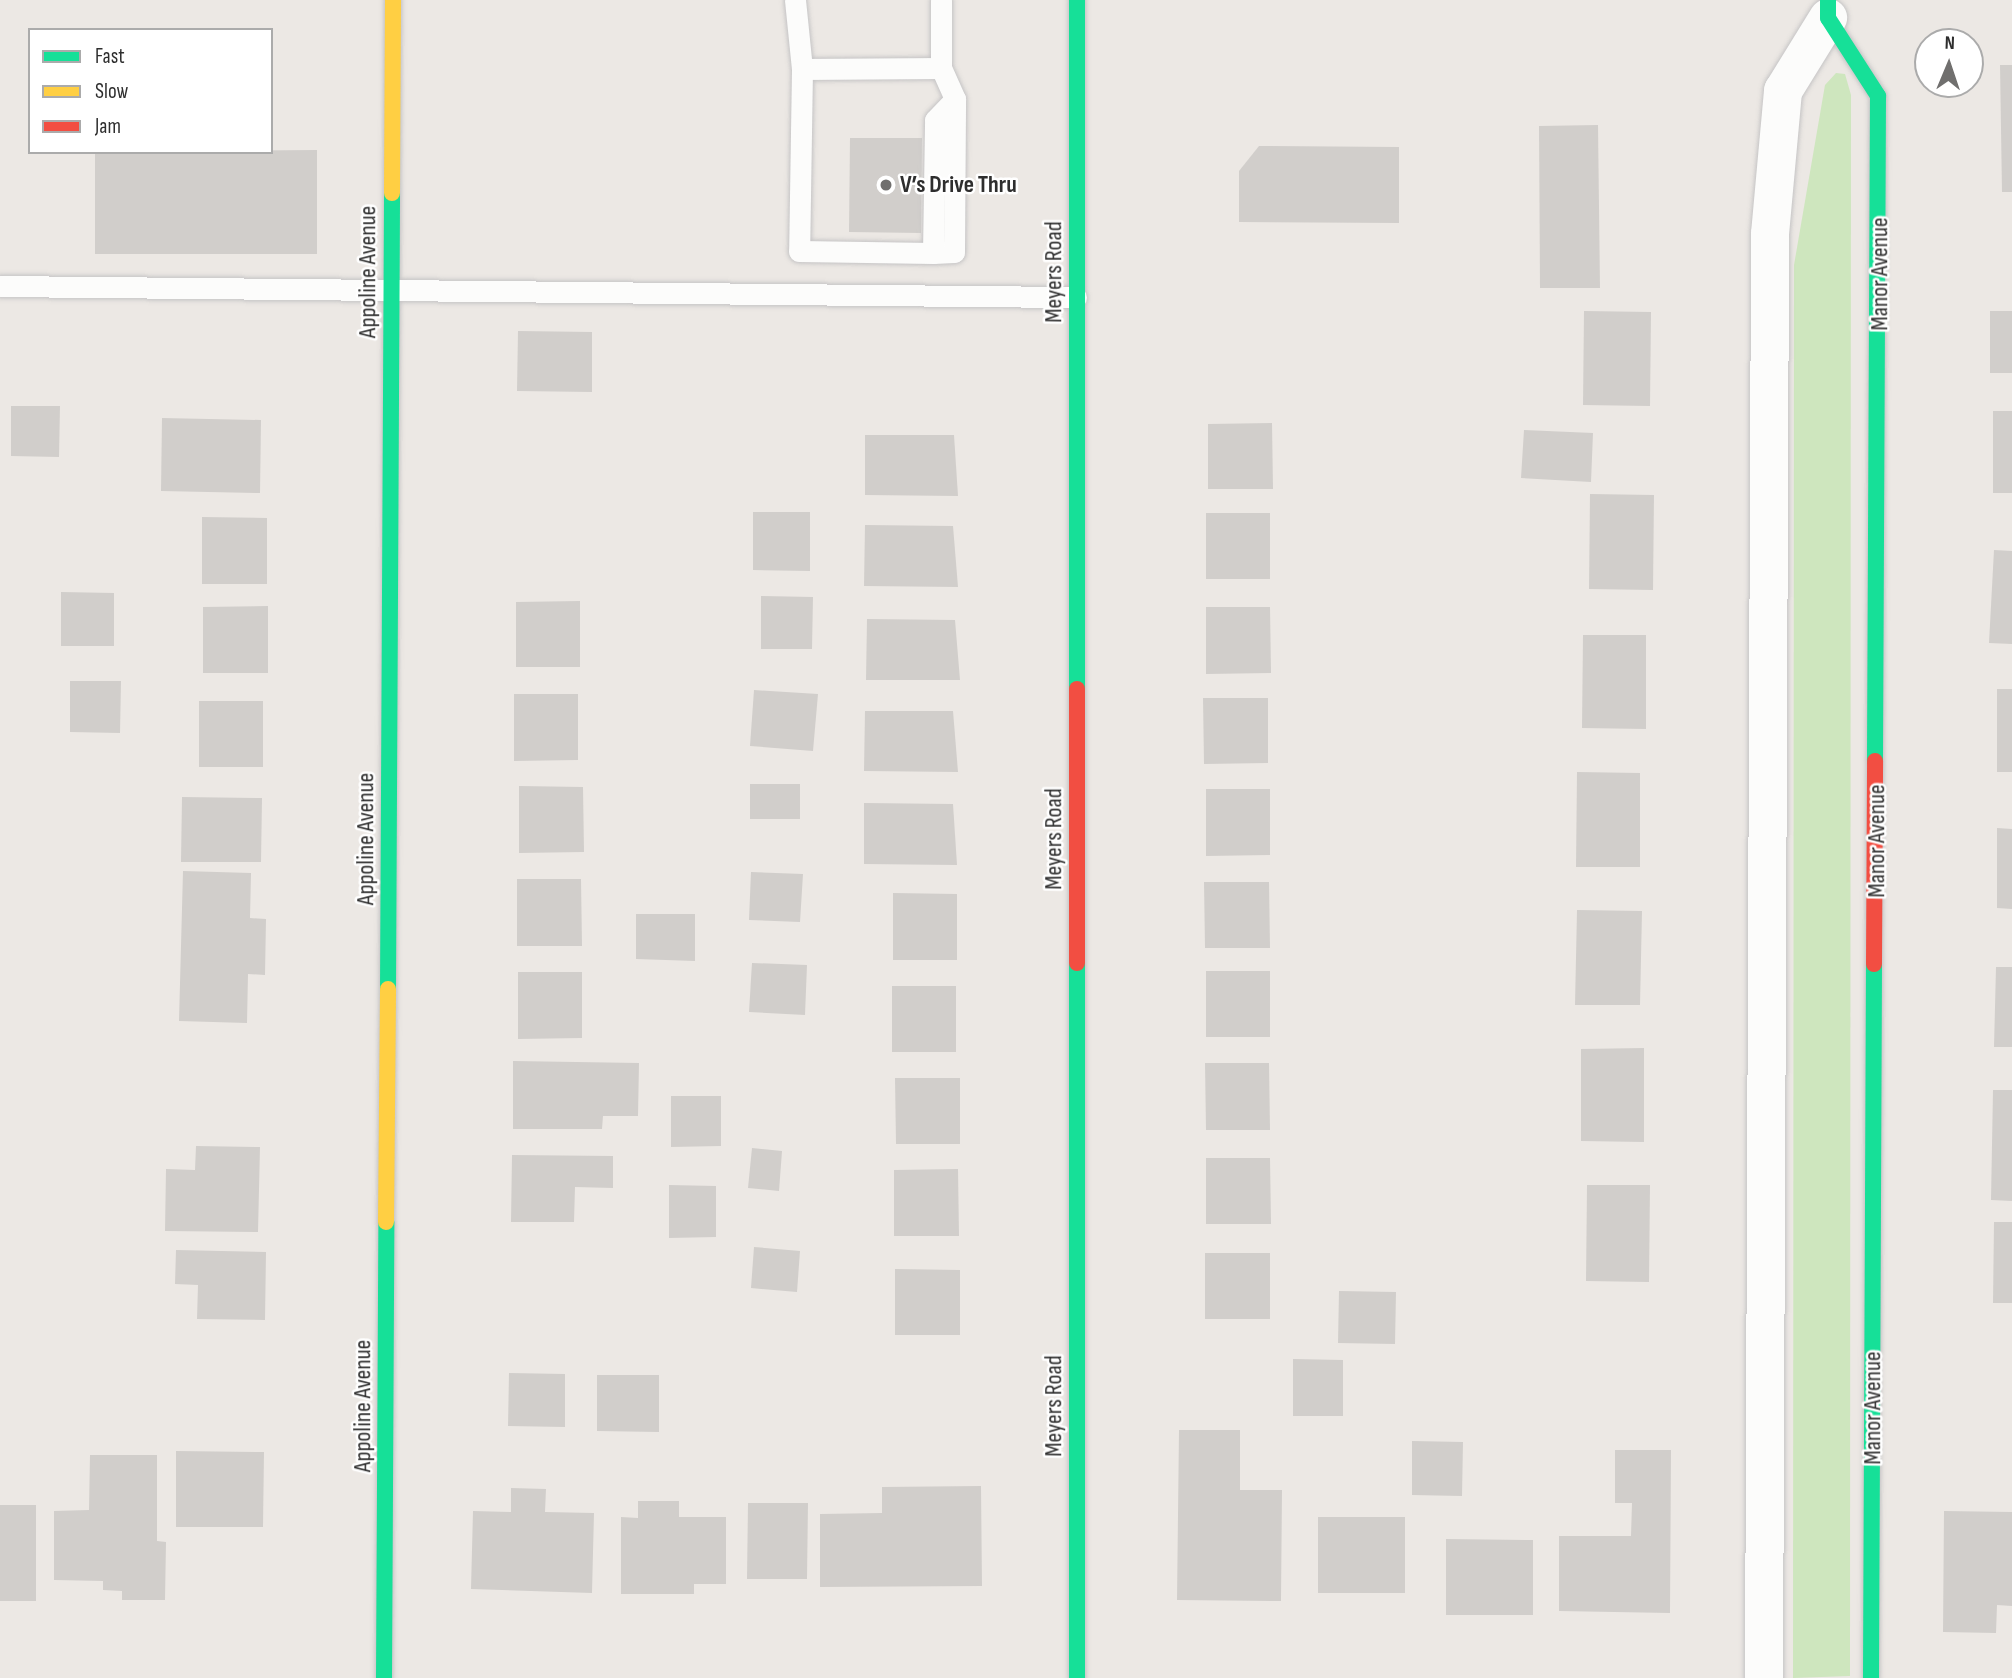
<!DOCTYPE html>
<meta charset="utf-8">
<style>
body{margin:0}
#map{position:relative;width:2012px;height:1678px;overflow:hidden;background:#ece8e4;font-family:"Sofia Sans Condensed",sans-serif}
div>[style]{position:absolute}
.green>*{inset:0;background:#cee6be}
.building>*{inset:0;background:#d1cecb}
.roads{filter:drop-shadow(0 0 2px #c5c4c5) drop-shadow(0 0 2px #c5c4c5)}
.lane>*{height:21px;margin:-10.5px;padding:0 10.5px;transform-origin:10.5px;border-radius:10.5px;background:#fcfcfb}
.street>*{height:38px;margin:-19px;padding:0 19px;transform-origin:19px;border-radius:19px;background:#fcfcfb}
.fast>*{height:16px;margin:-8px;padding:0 8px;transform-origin:8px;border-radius:8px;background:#16e098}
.slow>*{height:16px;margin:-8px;padding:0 8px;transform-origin:8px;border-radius:8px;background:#ffcf43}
.jam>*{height:16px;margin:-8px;padding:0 8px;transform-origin:8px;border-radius:8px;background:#f24e42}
.dots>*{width:19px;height:19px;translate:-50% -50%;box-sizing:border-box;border:4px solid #fff;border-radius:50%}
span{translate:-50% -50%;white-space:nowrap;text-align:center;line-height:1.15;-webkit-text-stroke:5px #fff;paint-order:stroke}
.poi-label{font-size:24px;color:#2e2e2e;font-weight:700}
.left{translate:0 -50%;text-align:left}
.street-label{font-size:24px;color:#2e2e2e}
.legend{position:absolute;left:28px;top:28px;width:245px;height:126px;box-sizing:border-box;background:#fff;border:2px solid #ababab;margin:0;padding:9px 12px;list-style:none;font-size:21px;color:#2e2e2e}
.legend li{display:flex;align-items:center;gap:14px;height:35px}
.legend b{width:35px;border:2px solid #ababab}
.north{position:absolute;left:1914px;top:28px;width:70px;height:70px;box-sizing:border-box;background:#fff;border:2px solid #ababab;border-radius:50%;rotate:2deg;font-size:19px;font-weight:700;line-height:28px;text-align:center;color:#2e2e2e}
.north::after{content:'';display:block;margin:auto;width:24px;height:32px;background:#706f6e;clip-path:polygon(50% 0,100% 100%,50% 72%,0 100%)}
</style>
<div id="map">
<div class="green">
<div style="clip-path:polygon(1836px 73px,1845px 74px,1851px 95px,1850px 1676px,1793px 1678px,1794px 265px,1825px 85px)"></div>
</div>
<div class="building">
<div style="clip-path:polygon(2000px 65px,2012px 65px,2012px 192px,2002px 192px)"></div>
<div style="clip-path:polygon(1598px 125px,1600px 288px,1540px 288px,1539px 126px)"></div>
<div style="clip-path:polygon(850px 138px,922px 138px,921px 233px,849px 232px)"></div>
<div style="clip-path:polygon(1259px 146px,1399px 147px,1399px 223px,1239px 222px,1239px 171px)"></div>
<div style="clip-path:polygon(317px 150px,317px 254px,95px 254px,95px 152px)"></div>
<div style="clip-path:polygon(1584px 311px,1651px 312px,1650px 406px,1583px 405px)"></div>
<div style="clip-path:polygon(1990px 311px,2012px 311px,2012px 373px,1990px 373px)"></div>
<div style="clip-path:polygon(518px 331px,592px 332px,592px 392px,517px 391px)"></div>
<div style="clip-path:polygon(11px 406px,60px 406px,59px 457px,11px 456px)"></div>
<div style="clip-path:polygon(1993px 411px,2012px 411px,2012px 493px,1993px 493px)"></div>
<div style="clip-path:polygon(162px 418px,261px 420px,260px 493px,161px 491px)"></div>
<div style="clip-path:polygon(1272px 423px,1273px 489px,1208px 489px,1208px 424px)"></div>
<div style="clip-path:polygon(1524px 430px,1593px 433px,1591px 482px,1521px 478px)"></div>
<div style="clip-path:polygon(865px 435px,954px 435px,958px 496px,865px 495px)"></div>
<div style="clip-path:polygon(1590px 494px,1654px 495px,1653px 590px,1589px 589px)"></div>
<div style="clip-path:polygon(753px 512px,810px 512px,810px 571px,753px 570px)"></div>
<div style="clip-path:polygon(1206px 513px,1270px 513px,1270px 579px,1206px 579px)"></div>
<div style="clip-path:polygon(202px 517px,267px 518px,267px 584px,202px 584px)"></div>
<div style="clip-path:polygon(865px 525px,953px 526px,958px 587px,864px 586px)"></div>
<div style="clip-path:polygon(1994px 550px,2012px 551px,2012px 644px,1989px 643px)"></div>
<div style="clip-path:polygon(61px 592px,114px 593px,114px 646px,61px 646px)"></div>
<div style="clip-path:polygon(761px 596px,813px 597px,812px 649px,761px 649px)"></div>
<div style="clip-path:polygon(580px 601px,580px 667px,516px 667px,516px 602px)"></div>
<div style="clip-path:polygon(268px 606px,268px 673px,203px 673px,203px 607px)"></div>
<div style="clip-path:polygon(1206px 607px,1270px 607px,1271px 673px,1206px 674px)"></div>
<div style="clip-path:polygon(867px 619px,955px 620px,960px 680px,866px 680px)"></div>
<div style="clip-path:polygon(1583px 635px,1646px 635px,1646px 729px,1582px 728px)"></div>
<div style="clip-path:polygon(70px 681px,121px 681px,120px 733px,70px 732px)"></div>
<div style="clip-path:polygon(1997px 689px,2012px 689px,2012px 772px,1997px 772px)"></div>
<div style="clip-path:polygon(754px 690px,818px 694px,813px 751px,750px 746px)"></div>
<div style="clip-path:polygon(514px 694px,578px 694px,578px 760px,514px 761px)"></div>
<div style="clip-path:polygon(1203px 698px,1268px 698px,1268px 763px,1204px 764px)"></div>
<div style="clip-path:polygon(199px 701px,263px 701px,263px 767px,199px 767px)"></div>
<div style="clip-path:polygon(865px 711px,953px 711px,958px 772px,864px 771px)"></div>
<div style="clip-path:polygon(1577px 772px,1640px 773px,1640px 867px,1576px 867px)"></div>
<div style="clip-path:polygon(750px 784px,800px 784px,800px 819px,750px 819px)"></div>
<div style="clip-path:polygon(519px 786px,583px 787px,584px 852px,519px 853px)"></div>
<div style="clip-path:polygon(1206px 789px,1270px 789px,1270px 855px,1206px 856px)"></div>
<div style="clip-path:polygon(182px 797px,262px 798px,261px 862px,181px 862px)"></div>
<div style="clip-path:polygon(864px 803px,953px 804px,957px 865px,864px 864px)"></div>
<div style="clip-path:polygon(1997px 828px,2012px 829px,2012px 909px,1997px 908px)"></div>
<div style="clip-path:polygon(183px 871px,251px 873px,250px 918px,266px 919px,265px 975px,248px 974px,247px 1023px,179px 1021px)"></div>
<div style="clip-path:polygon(751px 872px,803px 874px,800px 922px,749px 920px)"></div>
<div style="clip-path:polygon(517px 879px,581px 879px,582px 946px,517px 946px)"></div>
<div style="clip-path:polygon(1204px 882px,1269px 882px,1270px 948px,1205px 948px)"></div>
<div style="clip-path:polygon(893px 893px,957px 894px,957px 960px,893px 960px)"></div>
<div style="clip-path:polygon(1577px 910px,1642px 911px,1640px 1005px,1575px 1005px)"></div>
<div style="clip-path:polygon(636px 914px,695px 914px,695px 961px,636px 959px)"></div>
<div style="clip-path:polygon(752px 963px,807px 965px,805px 1015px,749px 1012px)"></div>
<div style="clip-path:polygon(1996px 967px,2012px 967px,2012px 1047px,1994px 1047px)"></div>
<div style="clip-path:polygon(1206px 971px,1270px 971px,1270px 1037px,1206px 1037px)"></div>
<div style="clip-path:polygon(518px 972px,582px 972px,582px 1038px,518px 1039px)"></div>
<div style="clip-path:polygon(892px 986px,956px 986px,956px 1052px,892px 1052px)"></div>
<div style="clip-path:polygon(1644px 1048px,1644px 1142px,1581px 1141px,1581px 1049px)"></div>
<div style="clip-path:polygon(513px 1061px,639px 1063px,638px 1116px,603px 1116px,602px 1129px,513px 1129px)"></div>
<div style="clip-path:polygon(1205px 1063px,1269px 1063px,1270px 1130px,1206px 1130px)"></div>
<div style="clip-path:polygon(895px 1078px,960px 1078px,960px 1144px,896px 1144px)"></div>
<div style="clip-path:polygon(1993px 1090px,2012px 1090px,2012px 1201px,1991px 1200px)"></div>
<div style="clip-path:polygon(671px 1096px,721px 1096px,721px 1146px,671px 1147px)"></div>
<div style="clip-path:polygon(196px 1146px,260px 1147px,258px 1232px,165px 1231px,166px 1169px,195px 1170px)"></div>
<div style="clip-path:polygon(752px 1148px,782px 1151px,779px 1191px,748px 1188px)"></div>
<div style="clip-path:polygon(512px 1155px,613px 1156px,613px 1188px,575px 1187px,574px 1222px,511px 1222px)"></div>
<div style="clip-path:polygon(1206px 1158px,1270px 1158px,1271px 1224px,1206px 1224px)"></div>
<div style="clip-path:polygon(958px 1169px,959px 1236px,894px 1236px,894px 1170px)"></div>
<div style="clip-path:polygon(669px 1185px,716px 1186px,716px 1237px,669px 1238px)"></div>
<div style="clip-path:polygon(1587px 1185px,1650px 1185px,1649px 1282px,1586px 1281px)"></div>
<div style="clip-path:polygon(1994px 1222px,2012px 1222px,2012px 1303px,1993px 1303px)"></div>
<div style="clip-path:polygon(754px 1247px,800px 1251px,797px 1292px,751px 1288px)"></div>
<div style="clip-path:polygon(176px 1250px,266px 1252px,265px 1320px,197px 1319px,198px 1285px,175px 1284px)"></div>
<div style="clip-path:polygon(1205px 1253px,1270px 1253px,1270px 1319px,1205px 1319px)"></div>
<div style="clip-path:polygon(895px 1269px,960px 1270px,960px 1335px,895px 1335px)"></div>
<div style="clip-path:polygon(1339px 1291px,1396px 1292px,1395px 1344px,1338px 1343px)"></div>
<div style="clip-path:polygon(1293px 1359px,1343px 1360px,1343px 1416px,1293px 1416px)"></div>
<div style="clip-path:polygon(509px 1373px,565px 1374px,565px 1427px,508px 1426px)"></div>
<div style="clip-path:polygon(597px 1375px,659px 1375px,659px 1432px,597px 1431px)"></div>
<div style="clip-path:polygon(1179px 1430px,1240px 1430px,1240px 1490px,1282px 1490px,1281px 1601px,1177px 1600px)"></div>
<div style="clip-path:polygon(1412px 1441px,1463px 1442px,1462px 1496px,1412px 1495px)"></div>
<div style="clip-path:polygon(1615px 1450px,1671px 1450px,1670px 1613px,1559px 1611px,1559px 1536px,1631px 1536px,1632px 1503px,1615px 1503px)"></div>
<div style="clip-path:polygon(176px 1451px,264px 1452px,263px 1527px,176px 1527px)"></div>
<div style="clip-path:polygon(90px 1455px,157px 1455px,157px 1541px,166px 1542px,165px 1600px,122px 1600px,122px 1591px,103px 1590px,103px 1581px,54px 1580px,54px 1511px,89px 1510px)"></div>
<div style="clip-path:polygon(981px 1486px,982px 1586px,820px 1587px,820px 1514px,882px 1513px,882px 1487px)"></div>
<div style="clip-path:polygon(511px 1488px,546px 1489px,545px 1512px,594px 1513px,592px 1593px,471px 1589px,473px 1511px,511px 1512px)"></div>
<div style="clip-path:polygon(638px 1501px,679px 1501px,679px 1517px,726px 1517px,726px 1584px,694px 1584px,694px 1594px,621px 1594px,621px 1517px,638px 1518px)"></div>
<div style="clip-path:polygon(748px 1503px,808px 1503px,807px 1579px,747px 1579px)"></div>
<div style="clip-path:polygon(0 1505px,36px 1505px,36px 1601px,0 1601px)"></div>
<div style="clip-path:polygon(1944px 1511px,2012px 1512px,2012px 1606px,1997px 1605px,1996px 1633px,1943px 1632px)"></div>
<div style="clip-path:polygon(1318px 1517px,1405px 1517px,1405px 1593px,1318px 1593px)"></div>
<div style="clip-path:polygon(1446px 1539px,1533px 1540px,1533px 1615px,1446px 1615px)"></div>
</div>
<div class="roads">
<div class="lane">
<div style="left:795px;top:0;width:69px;rotate:84.2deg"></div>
<div style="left:802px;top:69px;width:139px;rotate:-0.4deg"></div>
<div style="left:941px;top:68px;width:68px;rotate:-90deg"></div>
<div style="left:802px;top:69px;width:182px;rotate:90.9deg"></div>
<div style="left:799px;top:251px;width:134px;rotate:0.9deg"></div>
<div style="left:933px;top:253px;width:21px;rotate:-3deg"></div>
<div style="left:954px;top:252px;width:153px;rotate:-89.6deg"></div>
<div style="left:955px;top:99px;width:34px;rotate:-114deg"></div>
<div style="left:933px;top:253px;width:133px;rotate:-89.1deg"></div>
<div style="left:935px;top:120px;width:29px;rotate:-46deg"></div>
<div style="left:0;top:286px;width:1076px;rotate:0.59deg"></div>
</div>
<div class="street">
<div style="left:1764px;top:1678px;width:1444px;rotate:-89.76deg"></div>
<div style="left:1770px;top:234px;width:144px;rotate:-84.8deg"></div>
<div style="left:1783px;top:91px;width:86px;rotate:-58.3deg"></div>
</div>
<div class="fast">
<div style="left:1077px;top:0;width:689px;rotate:90deg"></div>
<div style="left:1828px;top:0;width:18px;rotate:90deg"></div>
<div style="left:1828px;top:18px;width:93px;rotate:57.3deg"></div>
<div style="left:1878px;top:96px;width:665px;rotate:90.26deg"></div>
<div style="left:1077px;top:963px;width:715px;rotate:90deg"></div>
<div style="left:388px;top:989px;width:796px;rotate:-89.71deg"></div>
<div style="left:384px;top:1678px;width:456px;rotate:-89.7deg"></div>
<div style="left:1871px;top:1678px;width:714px;rotate:-89.76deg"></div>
</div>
<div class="slow">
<div style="left:392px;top:193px;width:193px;rotate:-89.7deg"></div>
<div style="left:386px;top:1222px;width:233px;rotate:-89.5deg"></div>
</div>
<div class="jam">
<div style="left:1077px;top:689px;width:274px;rotate:90deg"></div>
<div style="left:1874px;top:964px;width:203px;rotate:-89.7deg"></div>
</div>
</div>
<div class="dots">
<div style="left:886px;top:185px;background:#706f6e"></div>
</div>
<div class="poi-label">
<span class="left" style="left:900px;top:185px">V’s Drive Thru</span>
</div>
<div class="street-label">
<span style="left:368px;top:272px;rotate:-90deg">Appoline Avenue</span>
<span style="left:1054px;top:272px;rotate:-90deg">Meyers Road</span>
<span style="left:1880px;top:274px;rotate:-90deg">Manor Avenue</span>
<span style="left:366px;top:839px;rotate:-90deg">Appoline Avenue</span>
<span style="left:1054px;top:839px;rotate:-90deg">Meyers Road</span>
<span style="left:1877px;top:841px;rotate:-90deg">Manor Avenue</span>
<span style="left:363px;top:1406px;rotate:-90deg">Appoline Avenue</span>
<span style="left:1054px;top:1406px;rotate:-90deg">Meyers Road</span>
<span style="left:1873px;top:1408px;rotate:-90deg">Manor Avenue</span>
</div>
<ul class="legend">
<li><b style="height:9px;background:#16e098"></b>Fast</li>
<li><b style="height:9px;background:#ffcf43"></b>Slow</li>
<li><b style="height:9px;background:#f24e42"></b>Jam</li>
</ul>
<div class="north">N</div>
</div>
